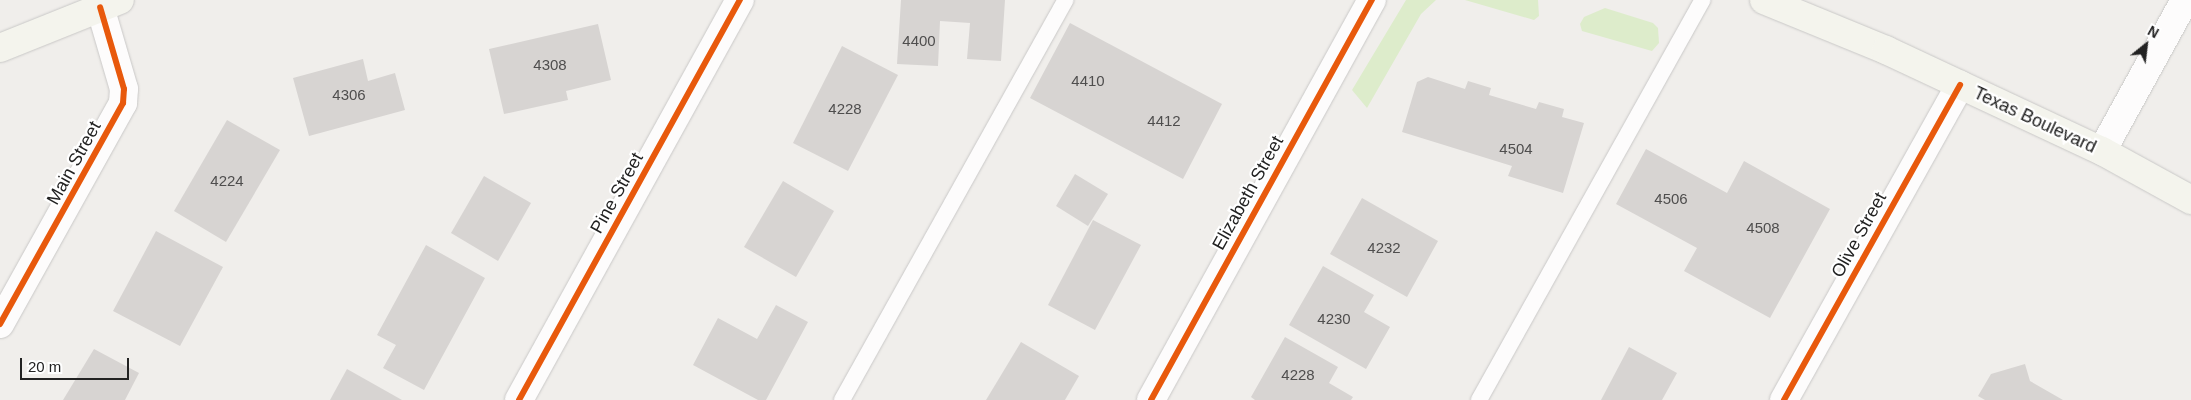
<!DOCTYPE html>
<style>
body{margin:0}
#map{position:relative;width:2191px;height:400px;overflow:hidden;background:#f0eeeb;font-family:Helvetica,sans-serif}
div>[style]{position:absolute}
.grass>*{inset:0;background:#ddeccb}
.building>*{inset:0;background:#d7d4d2}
.roads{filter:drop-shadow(0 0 1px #c9c8c7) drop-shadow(0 0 1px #c9c8c7)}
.lane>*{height:16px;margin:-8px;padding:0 8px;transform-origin:8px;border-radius:8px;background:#fdfcfc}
.street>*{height:28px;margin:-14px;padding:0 14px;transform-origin:14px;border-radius:14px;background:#fdfcfc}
.secondary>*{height:28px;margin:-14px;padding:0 14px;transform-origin:14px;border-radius:14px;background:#f4f4ed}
.cycleway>*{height:6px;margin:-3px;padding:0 3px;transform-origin:3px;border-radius:3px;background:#e8590c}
span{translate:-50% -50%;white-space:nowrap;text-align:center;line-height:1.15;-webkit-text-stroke:4.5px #fff;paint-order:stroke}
.number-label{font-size:15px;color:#4f4e4e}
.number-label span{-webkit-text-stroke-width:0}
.street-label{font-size:18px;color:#222}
.north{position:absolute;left:2121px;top:20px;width:50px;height:50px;-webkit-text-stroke:4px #fff;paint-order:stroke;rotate:29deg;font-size:14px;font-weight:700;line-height:20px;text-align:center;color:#222}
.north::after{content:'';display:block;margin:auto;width:18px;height:22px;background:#222;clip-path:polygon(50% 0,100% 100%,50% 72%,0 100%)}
.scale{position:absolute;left:20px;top:358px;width:109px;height:22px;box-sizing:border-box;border:2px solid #222;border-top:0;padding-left:6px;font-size:15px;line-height:18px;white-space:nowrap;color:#222;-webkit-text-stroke:4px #fff;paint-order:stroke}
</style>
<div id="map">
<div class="grass">
<div style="clip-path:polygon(1406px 0,1436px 0,1421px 14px,1367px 108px,1352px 90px)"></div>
<div style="clip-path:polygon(1465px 0,1538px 0,1539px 16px,1534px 20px)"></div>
<div style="clip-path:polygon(1605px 8px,1653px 23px,1658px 28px,1659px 43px,1652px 51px,1582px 31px,1580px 24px,1584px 17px)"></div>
</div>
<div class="building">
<div style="clip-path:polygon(901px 0,1005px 0,1001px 61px,967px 59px,970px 23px,940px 21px,938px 66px,897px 64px)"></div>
<div style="clip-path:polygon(1070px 23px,1222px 104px,1183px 179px,1030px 98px)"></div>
<div style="clip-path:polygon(598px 24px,611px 80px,566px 91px,568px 100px,504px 114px,489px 49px)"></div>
<div style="clip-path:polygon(842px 46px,898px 75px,848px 171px,793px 143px)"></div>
<div style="clip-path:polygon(363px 59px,368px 81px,395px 73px,405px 110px,309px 136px,293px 78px)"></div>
<div style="clip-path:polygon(1428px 77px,1465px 89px,1468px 81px,1491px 88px,1489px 95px,1536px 109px,1539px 102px,1564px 109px,1562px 117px,1584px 123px,1563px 193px,1508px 176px,1512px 166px,1402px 132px,1417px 82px)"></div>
<div style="clip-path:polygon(227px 120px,280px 150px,226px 242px,174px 211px)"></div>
<div style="clip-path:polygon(1646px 149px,1727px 193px,1744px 161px,1830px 209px,1770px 318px,1684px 271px,1697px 248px,1616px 204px)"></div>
<div style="clip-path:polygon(1075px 174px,1108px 194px,1088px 226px,1056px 206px)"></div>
<div style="clip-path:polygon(484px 176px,531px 203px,498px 261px,451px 233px)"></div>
<div style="clip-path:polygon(783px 181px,834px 211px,796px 277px,744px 247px)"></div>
<div style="clip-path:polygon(1362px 198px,1438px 241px,1407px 297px,1330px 254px)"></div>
<div style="clip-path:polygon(1093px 220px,1141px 245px,1095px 330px,1048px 305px)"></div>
<div style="clip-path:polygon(156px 231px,223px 267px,180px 346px,113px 311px)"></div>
<div style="clip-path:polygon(426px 245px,485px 278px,424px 390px,383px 368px,396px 345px,377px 335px)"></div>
<div style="clip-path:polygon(1323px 266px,1374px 295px,1364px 312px,1390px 327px,1366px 369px,1289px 325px)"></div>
<div style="clip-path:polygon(776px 305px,808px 322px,766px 400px,758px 400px,693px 365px,718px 318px,757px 339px)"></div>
<div style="clip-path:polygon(1285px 337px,1338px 367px,1329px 383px,1353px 397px,1351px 400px,1255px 400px,1251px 397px)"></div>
<div style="clip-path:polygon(1021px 342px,1079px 376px,1065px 400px,986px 400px)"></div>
<div style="clip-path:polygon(1629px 347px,1677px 373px,1662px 400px,1601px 400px)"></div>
<div style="clip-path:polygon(94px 349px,139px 373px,125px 400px,63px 400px)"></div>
<div style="clip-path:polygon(2025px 364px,2030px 381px,2063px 400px,1985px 400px,1978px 396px,1991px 374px)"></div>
<div style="clip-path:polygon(347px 369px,402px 400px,330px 400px)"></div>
</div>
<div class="roads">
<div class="lane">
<div style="left:842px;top:400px;width:458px;rotate:-60.8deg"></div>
<div style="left:1479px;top:400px;width:458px;rotate:-60.8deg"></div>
</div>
<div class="street">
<div style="left:2102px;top:151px;width:172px;rotate:-61.2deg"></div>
<div style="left:0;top:324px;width:253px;rotate:-60.9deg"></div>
<div style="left:123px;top:103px;width:14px;rotate:-86deg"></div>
<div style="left:124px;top:89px;width:85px;rotate:-106.3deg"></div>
<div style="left:519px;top:400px;width:457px;rotate:-61.1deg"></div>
<div style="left:1151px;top:400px;width:457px;rotate:-61.1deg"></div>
<div style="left:1784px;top:400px;width:361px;rotate:-60.8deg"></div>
</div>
<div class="secondary">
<div style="left:1764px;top:0;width:132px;rotate:22.3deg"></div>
<div style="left:1886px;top:50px;width:238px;rotate:25.1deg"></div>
<div style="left:2102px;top:151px;width:102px;rotate:28.8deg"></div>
<div style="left:0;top:48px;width:129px;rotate:-21.8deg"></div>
</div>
</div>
<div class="cycleway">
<div style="left:0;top:324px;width:253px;rotate:-60.9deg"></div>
<div style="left:123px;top:103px;width:14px;rotate:-86deg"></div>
<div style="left:124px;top:89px;width:85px;rotate:-106.3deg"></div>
<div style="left:519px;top:400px;width:457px;rotate:-61.1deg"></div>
<div style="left:1151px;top:400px;width:457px;rotate:-61.1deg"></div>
<div style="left:1784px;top:400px;width:361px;rotate:-60.8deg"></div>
</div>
<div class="number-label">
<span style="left:919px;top:41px">4400</span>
<span style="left:550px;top:65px">4308</span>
<span style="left:1088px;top:81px">4410</span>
<span style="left:349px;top:95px">4306</span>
<span style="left:845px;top:109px">4228</span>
<span style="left:1164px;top:121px">4412</span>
<span style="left:1516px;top:149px">4504</span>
<span style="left:227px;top:181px">4224</span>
<span style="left:1671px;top:199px">4506</span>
<span style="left:1763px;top:228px">4508</span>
<span style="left:1384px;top:248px">4232</span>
<span style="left:1334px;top:319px">4230</span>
<span style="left:1298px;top:375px">4228</span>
</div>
<div class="street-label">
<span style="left:2035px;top:120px;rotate:25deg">Texas Boulevard</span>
<span style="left:74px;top:163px;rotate:-61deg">Main Street</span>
<span style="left:617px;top:193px;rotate:-61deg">Pine Street</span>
<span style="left:1248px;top:193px;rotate:-61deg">Elizabeth Street</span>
<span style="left:1859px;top:235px;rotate:-61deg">Olive Street</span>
</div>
<div class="north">N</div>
<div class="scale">20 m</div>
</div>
